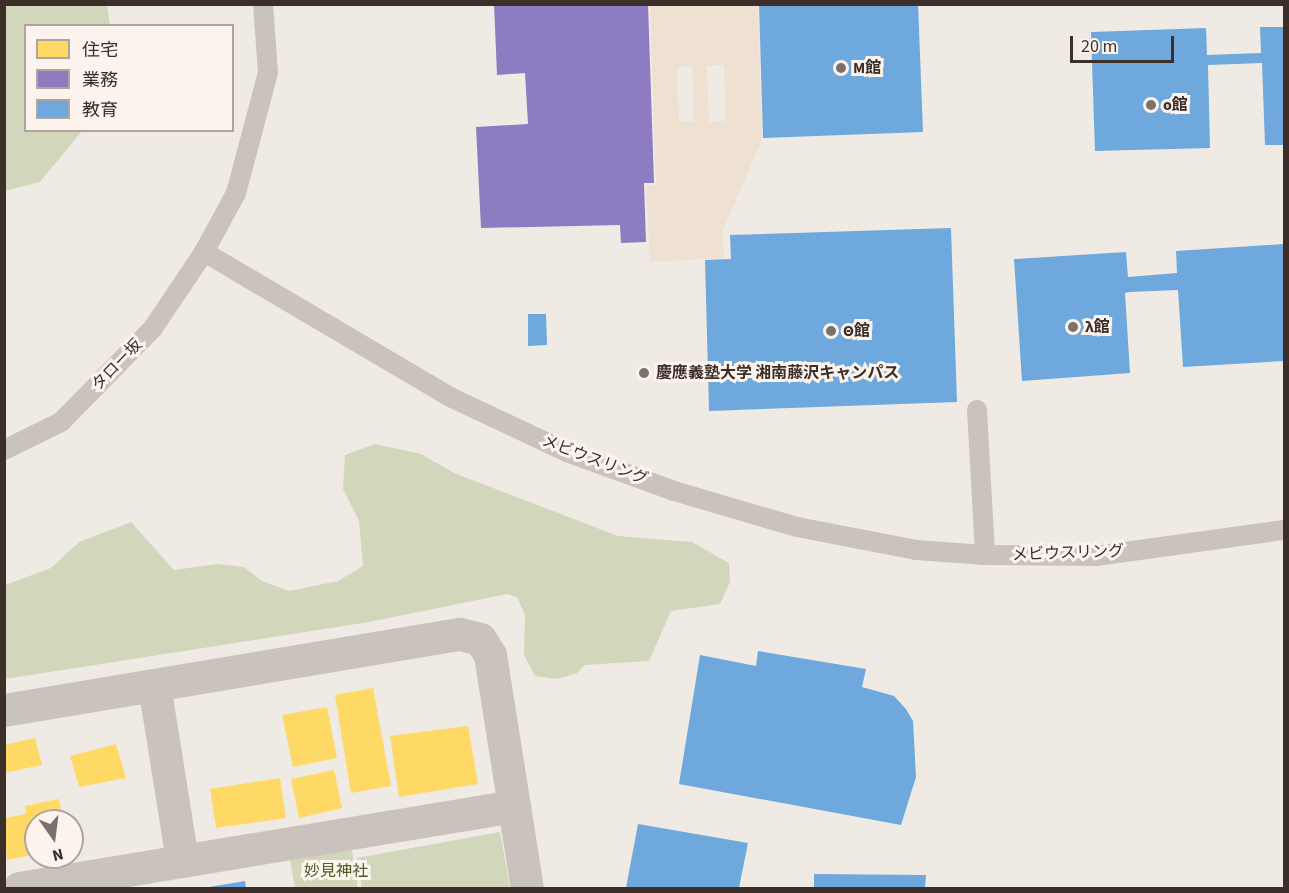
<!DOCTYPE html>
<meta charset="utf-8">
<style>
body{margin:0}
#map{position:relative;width:1289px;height:893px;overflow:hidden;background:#f0eae4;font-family:"Source Sans 3","Noto Sans JP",sans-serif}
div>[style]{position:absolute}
.green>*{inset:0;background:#d2d7bc}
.plaza>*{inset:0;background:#efe1d2}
.homes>*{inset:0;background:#ffd966}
.offices>*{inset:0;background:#8e7cc3}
.schools>*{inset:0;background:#6fa8dc}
.lane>*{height:20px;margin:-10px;padding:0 10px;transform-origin:10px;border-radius:10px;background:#cac2bd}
.street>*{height:33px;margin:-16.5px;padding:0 16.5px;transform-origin:16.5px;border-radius:16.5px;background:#cac2bd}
.dots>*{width:16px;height:16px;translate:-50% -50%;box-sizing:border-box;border:3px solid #fcf4ec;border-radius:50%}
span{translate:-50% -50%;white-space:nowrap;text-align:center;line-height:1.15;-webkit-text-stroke:6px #fcf4ec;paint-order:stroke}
.poi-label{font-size:16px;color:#3c2e29;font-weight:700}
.left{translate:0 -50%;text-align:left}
.street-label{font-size:16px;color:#3c2e29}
.park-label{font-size:16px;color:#4d5d2a}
.frame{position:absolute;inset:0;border:6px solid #3c2e29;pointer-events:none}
.legend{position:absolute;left:24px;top:24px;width:210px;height:108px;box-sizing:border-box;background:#fcf4ec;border:2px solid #afa59e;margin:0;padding:8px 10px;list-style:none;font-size:18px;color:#3c2e29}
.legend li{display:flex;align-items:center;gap:12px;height:30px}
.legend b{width:30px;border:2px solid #afa59e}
.north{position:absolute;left:24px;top:809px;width:60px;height:60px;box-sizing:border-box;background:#fcf4ec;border:2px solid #afa59e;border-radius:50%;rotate:166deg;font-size:16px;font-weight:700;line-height:24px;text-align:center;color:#3c2e29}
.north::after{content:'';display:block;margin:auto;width:21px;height:27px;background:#7b706a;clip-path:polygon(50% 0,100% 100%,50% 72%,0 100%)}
.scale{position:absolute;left:1070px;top:36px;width:104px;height:27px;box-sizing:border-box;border:3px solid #3c2e29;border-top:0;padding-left:8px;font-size:18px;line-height:21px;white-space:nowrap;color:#3c2e29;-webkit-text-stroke:4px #fcf4ec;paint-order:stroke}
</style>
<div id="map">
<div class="green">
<div style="clip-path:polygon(5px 4px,107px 5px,110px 25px,26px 26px,26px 130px,82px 131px,40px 182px,5px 191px)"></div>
<div style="clip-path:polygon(375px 444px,421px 454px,454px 473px,618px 536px,692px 542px,729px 563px,730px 582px,720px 604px,671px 611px,649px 661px,585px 665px,577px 673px,557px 679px,535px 676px,524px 655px,525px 615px,517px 597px,507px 594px,369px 622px,5px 679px,5px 585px,51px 568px,79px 542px,131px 522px,174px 570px,217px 564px,244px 567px,262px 581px,289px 591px,338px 581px,363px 566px,359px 521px,343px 489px,345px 455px)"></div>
<div style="clip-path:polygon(500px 832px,510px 888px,362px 888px,357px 858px)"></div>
<div style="clip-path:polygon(352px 850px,358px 888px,295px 888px,290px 860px)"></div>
</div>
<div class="plaza">
<div style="clip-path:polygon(evenodd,650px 5px,758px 5px,762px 140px,723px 230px,724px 258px,650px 262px,646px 185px,656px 185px,650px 5px,724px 65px,725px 121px,709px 122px,707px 66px,724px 65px,650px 5px,692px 66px,694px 121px,679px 121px,677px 67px,692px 66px)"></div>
</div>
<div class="homes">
<div style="clip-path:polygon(373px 688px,391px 786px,351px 793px,335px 695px)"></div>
<div style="clip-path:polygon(327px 707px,337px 758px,293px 767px,282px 715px)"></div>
<div style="clip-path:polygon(468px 726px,478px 784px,399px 797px,390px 736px)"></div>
<div style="clip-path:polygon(35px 738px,42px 765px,4px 773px,4px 745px)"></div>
<div style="clip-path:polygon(116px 744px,126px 778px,79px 787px,70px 756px)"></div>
<div style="clip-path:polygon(334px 770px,342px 808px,299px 818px,291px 779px)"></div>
<div style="clip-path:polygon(280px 778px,286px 818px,216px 828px,210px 789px)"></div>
<div style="clip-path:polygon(59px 799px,63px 821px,36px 821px,36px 854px,7px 860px,4px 818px,26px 814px,25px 806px)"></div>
</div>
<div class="offices">
<div style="clip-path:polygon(494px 4px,648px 4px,654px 183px,644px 183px,646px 242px,621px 243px,620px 225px,481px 228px,476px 127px,528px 124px,525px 73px,497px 75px)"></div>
</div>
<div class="schools">
<div style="clip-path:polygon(759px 4px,918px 4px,923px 132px,763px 138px)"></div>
<div style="clip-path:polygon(1260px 27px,1284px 27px,1284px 145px,1265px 145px,1262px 63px,1208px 65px,1210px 148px,1095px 151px,1091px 32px,1206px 28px,1207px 55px,1261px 53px)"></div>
<div style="clip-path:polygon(951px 228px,957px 402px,709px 411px,705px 260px,731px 259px,730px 235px)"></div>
<div style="clip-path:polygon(1284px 244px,1284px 361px,1183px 367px,1178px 290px,1129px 292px,1125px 293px,1130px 373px,1022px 381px,1014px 259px,1126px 252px,1128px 277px,1177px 273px,1176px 251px)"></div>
<div style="clip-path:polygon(528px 314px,546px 314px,547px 345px,528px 346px)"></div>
<div style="clip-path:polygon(758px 651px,866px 669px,862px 687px,894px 696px,906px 709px,913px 721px,916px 777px,901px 825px,679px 784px,700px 655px,756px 666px)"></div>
<div style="clip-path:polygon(638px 824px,748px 843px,739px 888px,626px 888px)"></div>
<div style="clip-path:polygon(814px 874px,926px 875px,925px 888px,814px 888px)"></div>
<div style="clip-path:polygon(245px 881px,246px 888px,210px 888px,209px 887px)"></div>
</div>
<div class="lane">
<div style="left:204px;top:252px;width:286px;rotate:30.5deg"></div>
<div style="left:450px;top:397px;width:129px;rotate:25.2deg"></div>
<div style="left:567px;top:452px;width:114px;rotate:20deg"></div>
<div style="left:674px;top:491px;width:128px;rotate:16.3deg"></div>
<div style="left:797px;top:527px;width:121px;rotate:10.9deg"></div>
<div style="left:916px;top:550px;width:69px;rotate:4.1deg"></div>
<div style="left:985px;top:555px;width:111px;rotate:0.5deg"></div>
<div style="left:1096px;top:556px;width:190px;rotate:-7.9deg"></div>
<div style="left:977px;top:410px;width:145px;rotate:86.8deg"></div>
<div style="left:4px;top:450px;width:64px;rotate:-26.2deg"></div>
<div style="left:61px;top:422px;width:132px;rotate:-45.6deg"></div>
<div style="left:153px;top:328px;width:92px;rotate:-56.1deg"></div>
<div style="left:204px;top:252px;width:67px;rotate:-61.5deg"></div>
<div style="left:236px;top:193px;width:124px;rotate:-75.1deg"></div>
<div style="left:268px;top:73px;width:69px;rotate:-94.1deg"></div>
</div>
<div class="street">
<div style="left:154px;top:685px;width:177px;rotate:80.9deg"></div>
<div style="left:4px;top:710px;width:462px;rotate:-9.5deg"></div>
<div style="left:460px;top:634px;width:21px;rotate:14deg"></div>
<div style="left:480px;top:639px;width:19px;rotate:58deg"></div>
<div style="left:490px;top:655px;width:236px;rotate:81deg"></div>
<div style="left:19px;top:888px;width:502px;rotate:-9.41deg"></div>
</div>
<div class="dots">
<div style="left:841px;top:68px;background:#7b706a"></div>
<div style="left:1151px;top:105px;background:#7b706a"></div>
<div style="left:1073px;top:327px;background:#7b706a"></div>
<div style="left:831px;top:331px;background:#7b706a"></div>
<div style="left:644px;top:373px;background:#7b706a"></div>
</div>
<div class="poi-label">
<span class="left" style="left:853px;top:68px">Μ館</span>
<span class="left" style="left:1163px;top:105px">ο館</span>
<span class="left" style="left:1085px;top:327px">λ館</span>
<span class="left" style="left:843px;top:331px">Θ館</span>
<span class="left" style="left:656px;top:373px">慶應義塾大学 湘南藤沢キャンパス</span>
</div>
<div class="street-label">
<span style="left:117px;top:365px;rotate:-46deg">タロー坂</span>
<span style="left:595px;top:460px;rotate:21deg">メビウスリング</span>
<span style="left:1068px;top:553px;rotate:-2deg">メビウスリング</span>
</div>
<div class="park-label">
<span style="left:336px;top:871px">妙見神社</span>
</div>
<div class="frame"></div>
<ul class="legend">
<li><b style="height:16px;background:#ffd966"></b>住宅</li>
<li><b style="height:16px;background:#8e7cc3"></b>業務</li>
<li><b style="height:16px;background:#6fa8dc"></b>教育</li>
</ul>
<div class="north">N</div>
<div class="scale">20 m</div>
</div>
